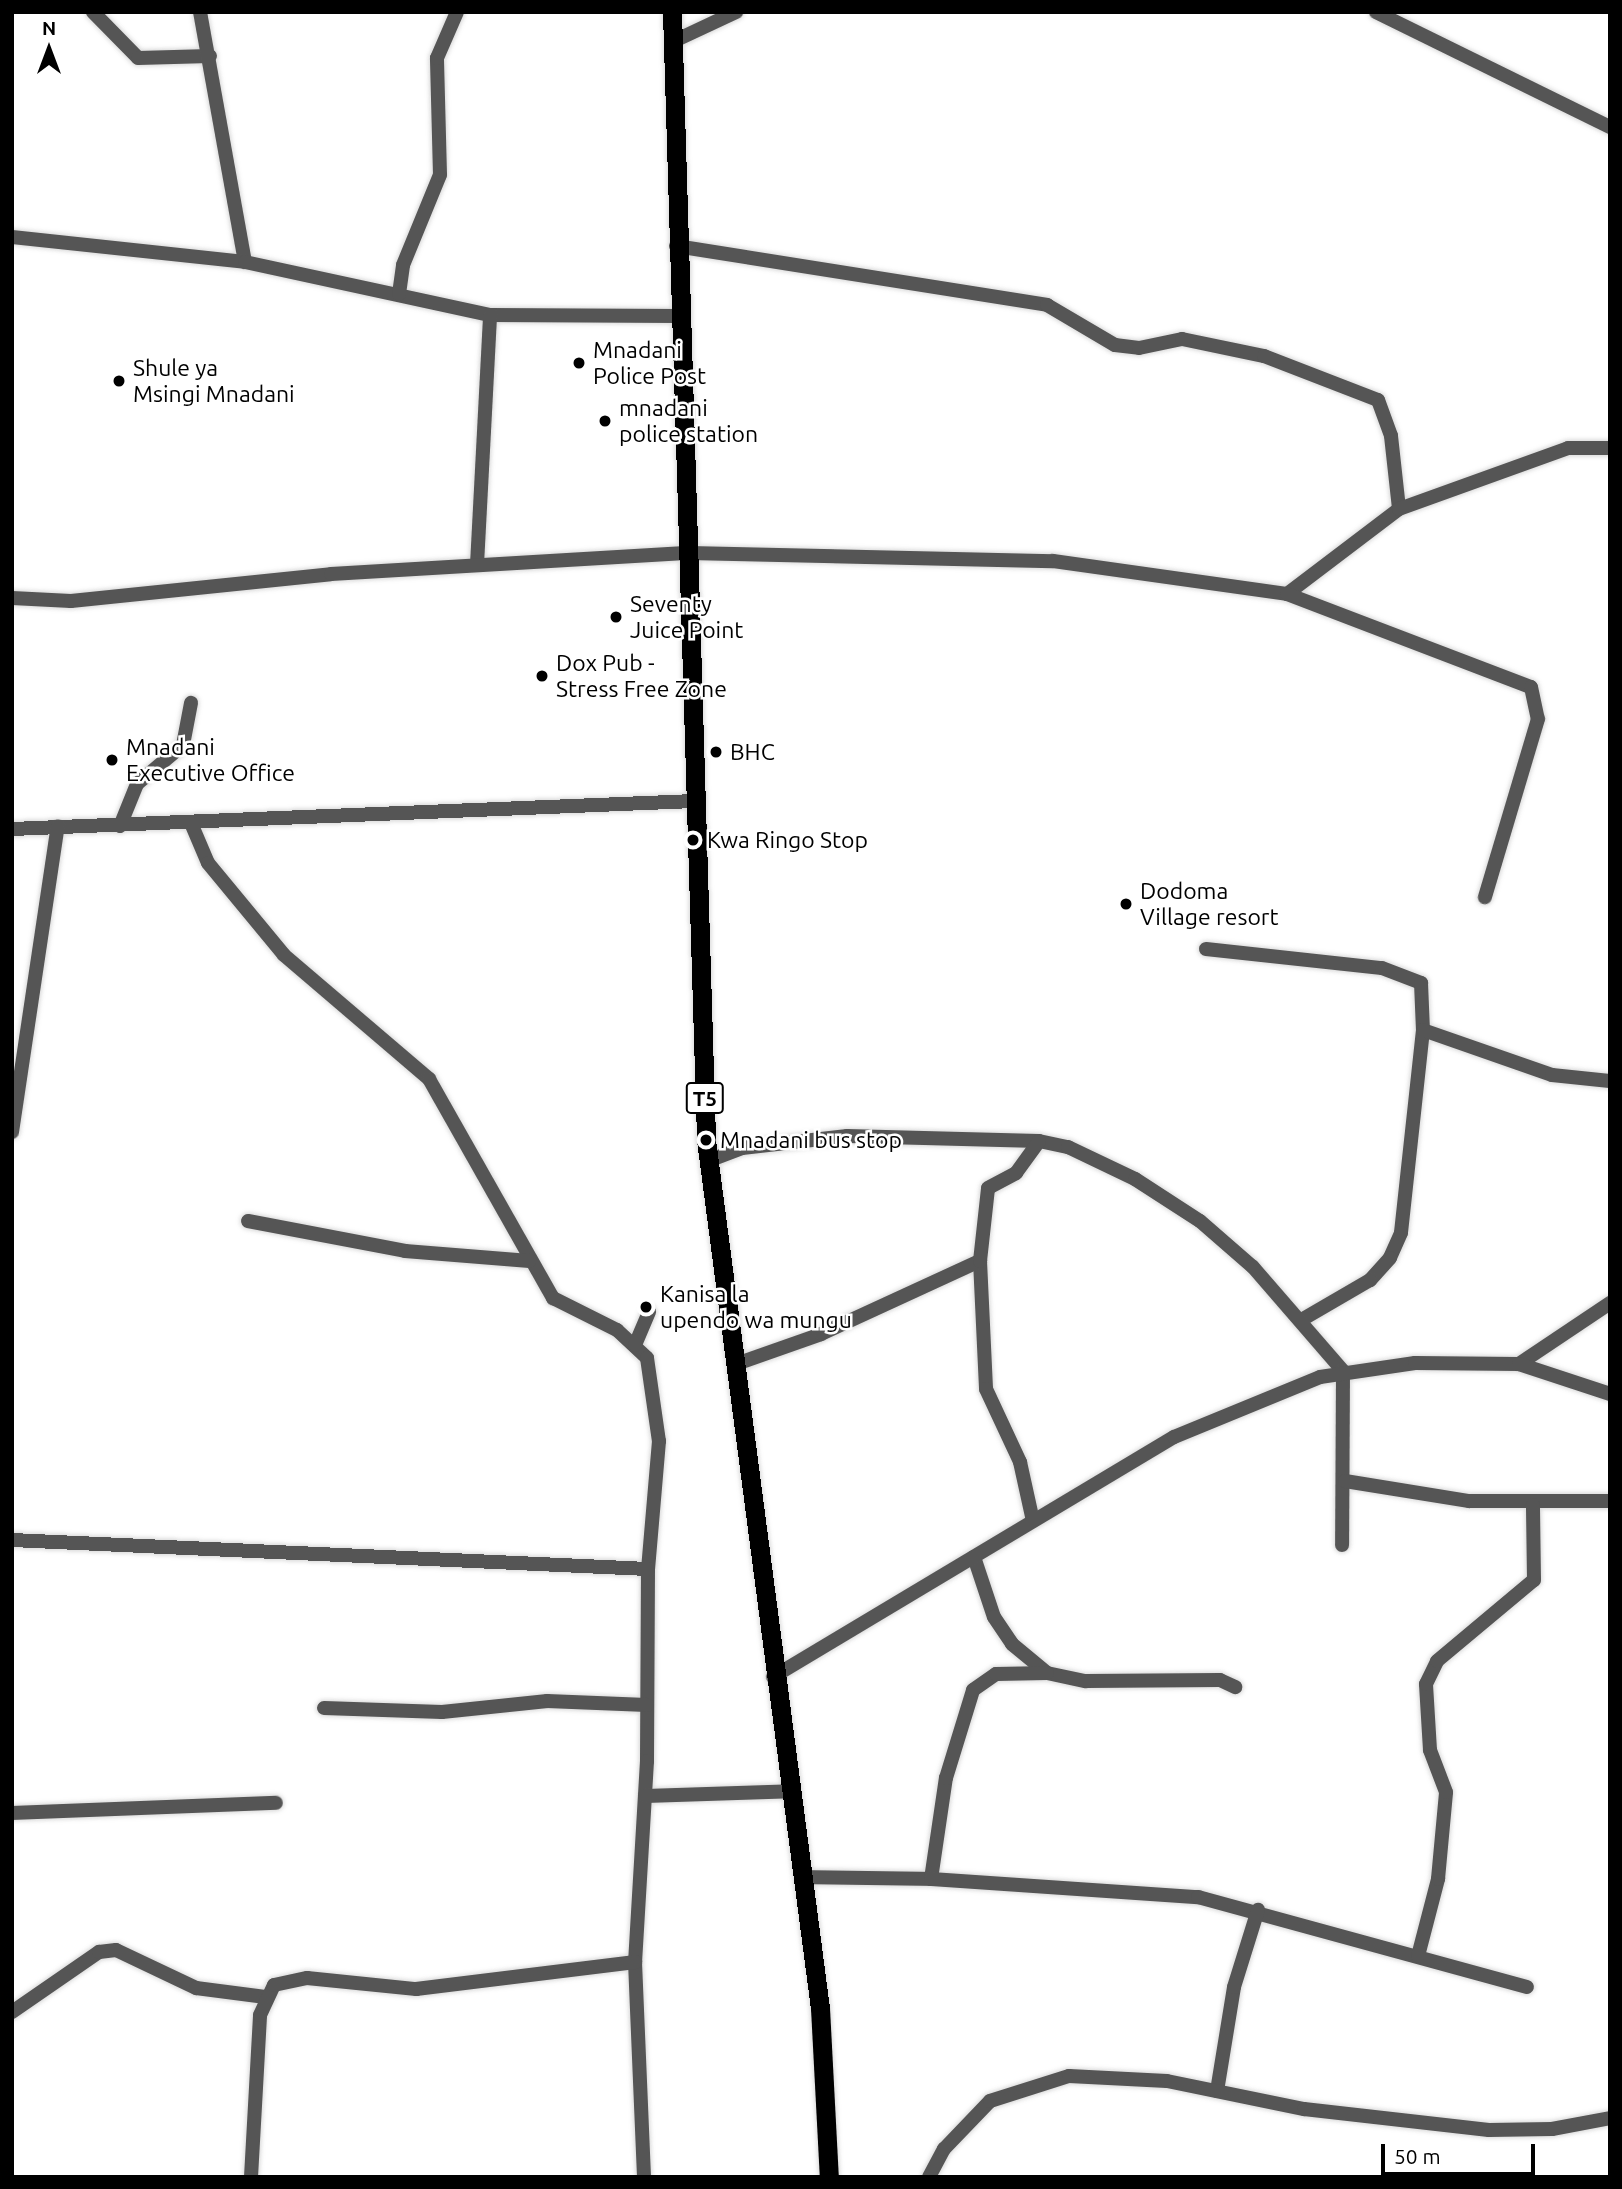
<!DOCTYPE html>
<style>
body{margin:0}
#map{position:relative;width:1622px;height:2189px;overflow:hidden;background:#fff;font-family:Ubuntu,sans-serif}
div>[style]{position:absolute}
.roads{filter:drop-shadow(0 0 2px #dbdbdb) drop-shadow(0 0 2px #dbdbdb)}
.minor>*{height:14px;margin:-7px;padding:0 7px;transform-origin:7px;border-radius:7px;background:#555}
.trunk>*{height:19px;margin:-9.5px;padding:0 9.5px;transform-origin:9.5px;border-radius:9.5px;background:#000}
.dots>*{width:19px;height:19px;translate:-50% -50%;box-sizing:border-box;border:4px solid #fff;border-radius:50%}
span{translate:-50% -50%;white-space:nowrap;text-align:center;line-height:1.15;-webkit-text-stroke:5px #fff;paint-order:stroke}
.shield-label span{padding:2px 5px;background:#fff;border:2px solid;border-radius:5px;-webkit-text-stroke-width:0}
.shield-label{font-size:21px;color:#000;font-weight:700}
.poi-label{font-size:23px;color:#000}
.left{translate:0 -50%;text-align:left}
.frame{position:absolute;inset:0;border:14px solid #000;pointer-events:none}
.north{position:absolute;left:14px;top:14px;width:70px;height:70px;-webkit-text-stroke:5px #fff;paint-order:stroke;rotate:0deg;font-size:19px;font-weight:700;line-height:28px;text-align:center;color:#000}
.north::after{content:'';display:block;margin:auto;width:24px;height:32px;background:#000;clip-path:polygon(50% 0,100% 100%,50% 72%,0 100%)}
.scale{position:absolute;left:1381px;top:2144px;width:154px;height:32px;box-sizing:border-box;border:4px solid #000;border-top:0;padding-left:9px;font-size:21px;line-height:24px;white-space:nowrap;color:#000;-webkit-text-stroke:5px #fff;paint-order:stroke}
</style>
<div id="map">
<div class="roads">
<div class="minor">
<div style="left:93px;top:12px;width:64px;rotate:45.6deg"></div>
<div style="left:138px;top:58px;width:72px;rotate:-1.6deg"></div>
<div style="left:200px;top:12px;width:254px;rotate:79.8deg"></div>
<div style="left:1376px;top:12px;width:261px;rotate:26.2deg"></div>
<div style="left:672px;top:42px;width:71px;rotate:-25.1deg"></div>
<div style="left:12px;top:237px;width:234px;rotate:6.1deg"></div>
<div style="left:245px;top:262px;width:251px;rotate:12.2deg"></div>
<div style="left:490px;top:315px;width:188px;rotate:0.3deg"></div>
<div style="left:676px;top:246px;width:376px;rotate:9deg"></div>
<div style="left:1047px;top:305px;width:79px;rotate:30.5deg"></div>
<div style="left:1115px;top:345px;width:24px;rotate:7deg"></div>
<div style="left:1139px;top:348px;width:44px;rotate:-11.8deg"></div>
<div style="left:1182px;top:339px;width:84px;rotate:11.7deg"></div>
<div style="left:1264px;top:356px;width:122px;rotate:21.1deg"></div>
<div style="left:1378px;top:400px;width:38px;rotate:70deg"></div>
<div style="left:1391px;top:436px;width:73px;rotate:83.7deg"></div>
<div style="left:399px;top:294px;width:29px;rotate:-82deg"></div>
<div style="left:403px;top:265px;width:97px;rotate:-67.7deg"></div>
<div style="left:440px;top:175px;width:117px;rotate:-91.5deg"></div>
<div style="left:437px;top:58px;width:50px;rotate:-66.5deg"></div>
<div style="left:477px;top:565px;width:250px;rotate:-87deg"></div>
<div style="left:1287px;top:594px;width:141px;rotate:-37.2deg"></div>
<div style="left:1399px;top:509px;width:180px;rotate:-19.8deg"></div>
<div style="left:1568px;top:448px;width:42px"></div>
<div style="left:12px;top:598px;width:59px;rotate:2.9deg"></div>
<div style="left:71px;top:601px;width:261px;rotate:-5.9deg"></div>
<div style="left:331px;top:574px;width:359px;rotate:-3.4deg"></div>
<div style="left:689px;top:553px;width:364px;rotate:1.3deg"></div>
<div style="left:1053px;top:561px;width:236px;rotate:8deg"></div>
<div style="left:1287px;top:594px;width:261px;rotate:20.9deg"></div>
<div style="left:1531px;top:687px;width:33px;rotate:78deg"></div>
<div style="left:1538px;top:719px;width:186px;rotate:106.6deg"></div>
<div style="left:191px;top:823px;width:43px;rotate:67deg"></div>
<div style="left:208px;top:863px;width:119px;rotate:50.4deg"></div>
<div style="left:284px;top:955px;width:191px;rotate:40.5deg"></div>
<div style="left:429px;top:1079px;width:252px;rotate:60.5deg"></div>
<div style="left:553px;top:1298px;width:72px;rotate:26.6deg"></div>
<div style="left:617px;top:1330px;width:41px;rotate:43deg"></div>
<div style="left:647px;top:1358px;width:84px;rotate:81.8deg"></div>
<div style="left:659px;top:1441px;width:128px;rotate:94.9deg"></div>
<div style="left:648px;top:1569px;width:192px;rotate:90.3deg"></div>
<div style="left:647px;top:1761px;width:201px;rotate:93.4deg"></div>
<div style="left:635px;top:1962px;width:215px;rotate:87.6deg"></div>
<div style="left:120px;top:826px;width:45px;rotate:-68deg"></div>
<div style="left:137px;top:784px;width:60px;rotate:-40.3deg"></div>
<div style="left:183px;top:745px;width:43px;rotate:-79.2deg"></div>
<div style="left:12px;top:829px;width:684px;rotate:-2.35deg"></div>
<div style="left:1206px;top:949px;width:177px;rotate:6.2deg"></div>
<div style="left:1382px;top:968px;width:42px;rotate:21deg"></div>
<div style="left:1421px;top:983px;width:47px;rotate:87.6deg"></div>
<div style="left:1423px;top:1030px;width:204px;rotate:96.2deg"></div>
<div style="left:1401px;top:1233px;width:27px;rotate:114deg"></div>
<div style="left:1390px;top:1258px;width:30px;rotate:132deg"></div>
<div style="left:1370px;top:1280px;width:78px;rotate:149.8deg"></div>
<div style="left:1423px;top:1030px;width:137px;rotate:19.2deg"></div>
<div style="left:1552px;top:1075px;width:58px;rotate:5.9deg"></div>
<div style="left:12px;top:1132px;width:309px;rotate:-81.5deg"></div>
<div style="left:708px;top:1161px;width:36px;rotate:-21deg"></div>
<div style="left:742px;top:1148px;width:106px;rotate:-6.5deg"></div>
<div style="left:847px;top:1136px;width:192px;rotate:1.5deg"></div>
<div style="left:1039px;top:1141px;width:30px;rotate:12deg"></div>
<div style="left:1068px;top:1147px;width:74px;rotate:25.5deg"></div>
<div style="left:1135px;top:1179px;width:77px;rotate:32.9deg"></div>
<div style="left:1200px;top:1221px;width:70px;rotate:41deg"></div>
<div style="left:1253px;top:1267px;width:138px;rotate:49.1deg"></div>
<div style="left:1343px;top:1371px;width:174px;rotate:90.3deg"></div>
<div style="left:248px;top:1221px;width:160px;rotate:10.8deg"></div>
<div style="left:405px;top:1251px;width:125px;rotate:4.6deg"></div>
<div style="left:980px;top:1261px;width:128px;rotate:87.3deg"></div>
<div style="left:986px;top:1389px;width:81px;rotate:65deg"></div>
<div style="left:1020px;top:1462px;width:60px;rotate:77.6deg"></div>
<div style="left:635px;top:1345px;width:36px;rotate:-67deg"></div>
<div style="left:736px;top:1364px;width:90px;rotate:-19.4deg"></div>
<div style="left:821px;top:1334px;width:175px;rotate:-24.7deg"></div>
<div style="left:980px;top:1261px;width:73px;rotate:-83.7deg"></div>
<div style="left:988px;top:1188px;width:32px;rotate:-28deg"></div>
<div style="left:1016px;top:1173px;width:39px;rotate:-54deg"></div>
<div style="left:1519px;top:1364px;width:110px;rotate:-33.8deg"></div>
<div style="left:1345px;top:1481px;width:126px;rotate:9.2deg"></div>
<div style="left:1469px;top:1501px;width:141px"></div>
<div style="left:12px;top:1540px;width:637px;rotate:2.61deg"></div>
<div style="left:974px;top:1557px;width:63px;rotate:71.6deg"></div>
<div style="left:994px;top:1617px;width:32px;rotate:56deg"></div>
<div style="left:1012px;top:1644px;width:45px;rotate:39.6deg"></div>
<div style="left:1047px;top:1673px;width:40px;rotate:12deg"></div>
<div style="left:1086px;top:1681px;width:134px;rotate:-0.4deg"></div>
<div style="left:1220px;top:1680px;width:17px;rotate:25deg"></div>
<div style="left:773px;top:1677px;width:467px;rotate:-30.9deg"></div>
<div style="left:1174px;top:1437px;width:158px;rotate:-22.3deg"></div>
<div style="left:1320px;top:1377px;width:96px;rotate:-8.4deg"></div>
<div style="left:1415px;top:1363px;width:104px;rotate:0.6deg"></div>
<div style="left:1519px;top:1364px;width:96px;rotate:18.2deg"></div>
<div style="left:324px;top:1708px;width:118px;rotate:1.9deg"></div>
<div style="left:442px;top:1712px;width:106px;rotate:-6deg"></div>
<div style="left:547px;top:1701px;width:100px;rotate:2.3deg"></div>
<div style="left:645px;top:1796px;width:147px;rotate:-1.9deg"></div>
<div style="left:12px;top:1813px;width:264px;rotate:-2.2deg"></div>
<div style="left:804px;top:1877px;width:127px;rotate:0.9deg"></div>
<div style="left:931px;top:1879px;width:102px;rotate:-81.6deg"></div>
<div style="left:946px;top:1778px;width:92px;rotate:-72.9deg"></div>
<div style="left:973px;top:1690px;width:28px;rotate:-35deg"></div>
<div style="left:996px;top:1674px;width:51px;rotate:-1.1deg"></div>
<div style="left:931px;top:1879px;width:268px;rotate:3.9deg"></div>
<div style="left:1198px;top:1897px;width:341px;rotate:15.3deg"></div>
<div style="left:1418px;top:1956px;width:80px;rotate:-75.4deg"></div>
<div style="left:1438px;top:1879px;width:87px;rotate:-84.7deg"></div>
<div style="left:1446px;top:1792px;width:45px;rotate:-110.9deg"></div>
<div style="left:1430px;top:1750px;width:66px;rotate:-93.5deg"></div>
<div style="left:1426px;top:1684px;width:25px;rotate:-64deg"></div>
<div style="left:1437px;top:1661px;width:126px;rotate:-39.9deg"></div>
<div style="left:1534px;top:1580px;width:75px;rotate:-90.8deg"></div>
<div style="left:12px;top:2012px;width:106px;rotate:-34.6deg"></div>
<div style="left:99px;top:1952px;width:17px;rotate:-7deg"></div>
<div style="left:116px;top:1950px;width:89px;rotate:25.4deg"></div>
<div style="left:196px;top:1988px;width:70px;rotate:7.4deg"></div>
<div style="left:1217px;top:2091px;width:105px;rotate:-80.7deg"></div>
<div style="left:1234px;top:1987px;width:81px;rotate:-72.7deg"></div>
<div style="left:251px;top:2177px;width:162px;rotate:-86.8deg"></div>
<div style="left:260px;top:2015px;width:33px;rotate:-65deg"></div>
<div style="left:274px;top:1985px;width:34px;rotate:-12deg"></div>
<div style="left:307px;top:1978px;width:110px;rotate:5.8deg"></div>
<div style="left:416px;top:1989px;width:221px;rotate:-7deg"></div>
<div style="left:929px;top:2177px;width:32px;rotate:-62deg"></div>
<div style="left:944px;top:2149px;width:66px;rotate:-46.2deg"></div>
<div style="left:990px;top:2101px;width:83px;rotate:-17.6deg"></div>
<div style="left:1069px;top:2076px;width:98px;rotate:2.9deg"></div>
<div style="left:1167px;top:2081px;width:140px;rotate:11.6deg"></div>
<div style="left:1304px;top:2109px;width:186px;rotate:6.5deg"></div>
<div style="left:1489px;top:2130px;width:63px;rotate:-0.9deg"></div>
<div style="left:1552px;top:2129px;width:59px;rotate:-10.7deg"></div>
</div>
<div class="trunk">
<div style="left:672px;top:12px;width:1129px;rotate:88.27deg"></div>
<div style="left:706px;top:1140px;width:875px;rotate:82.52deg"></div>
<div style="left:820px;top:2008px;width:169px;rotate:87deg"></div>
</div>
</div>
<div class="dots">
<div style="left:579px;top:363px;background:#000"></div>
<div style="left:119px;top:381px;background:#000"></div>
<div style="left:605px;top:421px;background:#000"></div>
<div style="left:616px;top:617px;background:#000"></div>
<div style="left:542px;top:676px;background:#000"></div>
<div style="left:716px;top:752px;background:#000"></div>
<div style="left:112px;top:760px;background:#000"></div>
<div style="left:693px;top:840px;background:#000"></div>
<div style="left:1126px;top:904px;background:#000"></div>
<div style="left:706px;top:1140px;background:#000"></div>
<div style="left:646px;top:1307px;background:#000"></div>
</div>
<div class="shield-label">
<span style="left:705px;top:1098px">T5</span>
</div>
<div class="poi-label">
<span class="left" style="left:593px;top:363px">Mnadani<br>Police Post</span>
<span class="left" style="left:133px;top:381px">Shule ya<br>Msingi Mnadani</span>
<span class="left" style="left:619px;top:421px">mnadani<br>police station</span>
<span class="left" style="left:630px;top:617px">Seventy<br>Juice Point</span>
<span class="left" style="left:556px;top:676px">Dox Pub -<br>Stress Free Zone</span>
<span class="left" style="left:126px;top:760px">Mnadani<br>Executive Office</span>
<span class="left" style="left:730px;top:752px">BHC</span>
<span class="left" style="left:707px;top:840px">Kwa Ringo Stop</span>
<span class="left" style="left:1140px;top:904px">Dodoma<br>Village resort</span>
<span class="left" style="left:720px;top:1140px">Mnadani bus stop</span>
<span class="left" style="left:660px;top:1307px">Kanisa la<br>upendo wa mungu</span>
</div>
<div class="frame"></div>
<div class="north">N</div>
<div class="scale">50 m</div>
</div>
